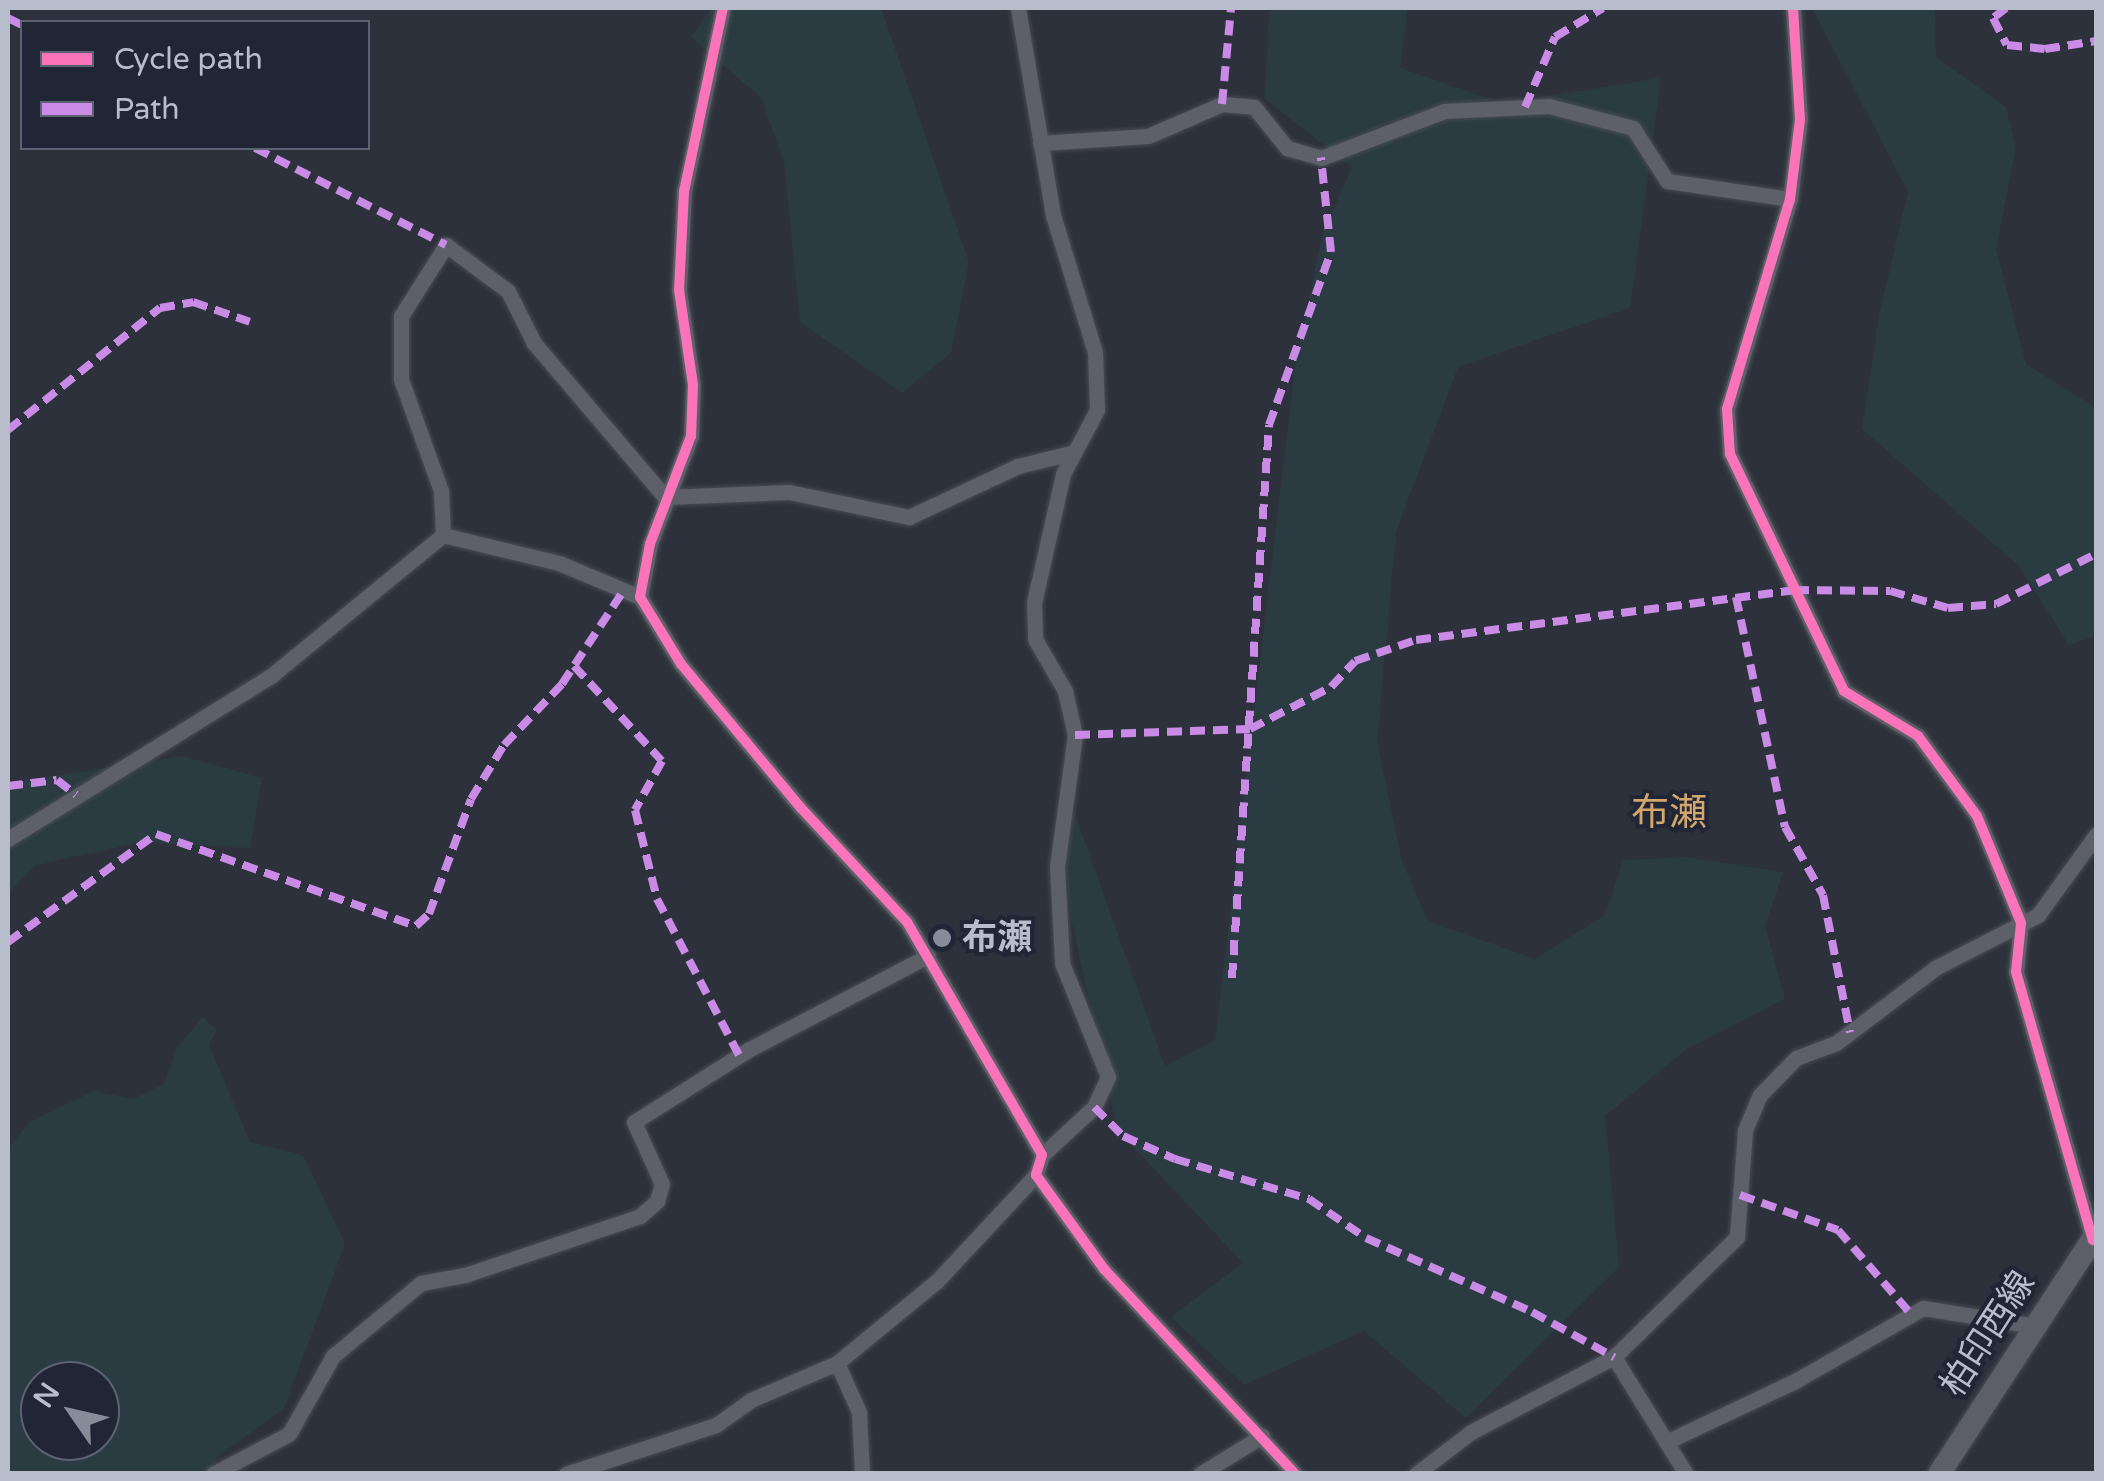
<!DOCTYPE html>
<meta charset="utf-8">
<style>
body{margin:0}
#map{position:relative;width:2104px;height:1481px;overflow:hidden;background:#2d313b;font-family:"Varela Round","Noto Sans JP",sans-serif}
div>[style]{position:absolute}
.green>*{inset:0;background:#2a3b41}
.roads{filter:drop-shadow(0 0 2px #494c53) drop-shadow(0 0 2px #494c53)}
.minor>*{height:15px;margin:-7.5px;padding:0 7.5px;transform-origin:7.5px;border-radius:7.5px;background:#5d6069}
.secondary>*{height:22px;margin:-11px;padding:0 11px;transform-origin:11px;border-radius:11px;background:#5c5f67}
.quiet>*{height:8px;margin-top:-4px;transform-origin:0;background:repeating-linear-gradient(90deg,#ca8be6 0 15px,transparent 0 23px)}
.cycleway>*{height:10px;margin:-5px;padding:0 5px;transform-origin:5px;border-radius:5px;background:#fb73b8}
.dots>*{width:28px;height:28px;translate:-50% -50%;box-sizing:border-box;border:5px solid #202636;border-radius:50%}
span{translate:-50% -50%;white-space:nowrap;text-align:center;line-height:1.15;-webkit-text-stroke:8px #202636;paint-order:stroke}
.poi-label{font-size:35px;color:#b8bdcb;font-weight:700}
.left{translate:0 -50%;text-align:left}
.street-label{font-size:35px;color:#b8bdcb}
.neighbourhood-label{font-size:38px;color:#d3a66c}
.frame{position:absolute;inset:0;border:10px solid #b8bdcb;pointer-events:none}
.legend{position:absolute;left:20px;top:20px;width:350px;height:130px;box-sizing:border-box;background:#202636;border:2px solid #5d6272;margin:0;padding:12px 18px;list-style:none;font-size:30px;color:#b8bdcb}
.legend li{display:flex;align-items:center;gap:20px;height:50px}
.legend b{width:50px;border:2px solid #5d6272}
.north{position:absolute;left:20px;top:1361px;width:100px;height:100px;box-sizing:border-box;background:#202636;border:2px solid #5d6272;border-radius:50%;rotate:304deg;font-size:28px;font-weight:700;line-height:40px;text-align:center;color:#b8bdcb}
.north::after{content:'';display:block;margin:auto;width:35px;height:45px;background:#878c99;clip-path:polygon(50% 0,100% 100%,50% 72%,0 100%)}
</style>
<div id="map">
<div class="green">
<div style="clip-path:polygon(711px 8px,881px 8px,969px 262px,951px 353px,902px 393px,800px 322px,784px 162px,761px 98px,691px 37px)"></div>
<div style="clip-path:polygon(1270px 8px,1408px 8px,1400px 68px,1502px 103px,1661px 78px,1630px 308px,1458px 367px,1396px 532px,1377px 741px,1402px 861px,1428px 921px,1535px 959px,1605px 915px,1623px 860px,1685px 857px,1783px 872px,1765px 926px,1785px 999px,1687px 1049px,1605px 1116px,1619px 1267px,1466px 1418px,1364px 1331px,1244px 1385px,1171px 1317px,1243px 1263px,1117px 1130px,1071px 918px,1060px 819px,1075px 814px,1165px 1066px,1215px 1040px,1295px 366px,1322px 236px,1352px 167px,1264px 98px)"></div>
<div style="clip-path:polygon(1812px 8px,1935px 8px,1936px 57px,2006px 107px,2016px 148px,1996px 249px,2026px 364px,2096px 408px,2096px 635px,2069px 645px,2019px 566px,1862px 429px,1880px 310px,1908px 192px)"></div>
<div style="clip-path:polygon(182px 756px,262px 778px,250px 848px,141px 842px,35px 865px,8px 894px,8px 783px)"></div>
<div style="clip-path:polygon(evenodd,203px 1017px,217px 1030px,209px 1045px,250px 1142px,303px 1155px,345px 1244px,284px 1408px,216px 1458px,220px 1473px,8px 1473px,8px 1149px,29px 1122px,94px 1091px,133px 1099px,164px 1084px,177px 1048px,203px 1017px,40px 1381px,100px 1381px,100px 1441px,40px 1441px,40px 1381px)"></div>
</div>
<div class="roads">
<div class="minor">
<div style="left:723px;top:8px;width:188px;rotate:102deg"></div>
<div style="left:684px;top:192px;width:98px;rotate:92.9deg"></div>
<div style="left:679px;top:290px;width:96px;rotate:81.6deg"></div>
<div style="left:693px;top:385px;width:51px;rotate:92.2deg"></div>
<div style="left:691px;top:436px;width:116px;rotate:110.8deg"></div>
<div style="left:650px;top:544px;width:54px;rotate:100.7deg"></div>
<div style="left:640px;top:597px;width:79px;rotate:58.5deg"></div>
<div style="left:681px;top:664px;width:187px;rotate:50.2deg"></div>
<div style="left:801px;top:808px;width:156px;rotate:47.1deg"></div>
<div style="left:907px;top:922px;width:269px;rotate:59.9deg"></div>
<div style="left:1042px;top:1155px;width:21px;rotate:107deg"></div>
<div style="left:1036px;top:1175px;width:116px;rotate:54.1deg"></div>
<div style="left:1104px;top:1269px;width:280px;rotate:47deg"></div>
<div style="left:1018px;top:8px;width:210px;rotate:80.4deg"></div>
<div style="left:1053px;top:215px;width:143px;rotate:73deg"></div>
<div style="left:1095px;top:352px;width:58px;rotate:88deg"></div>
<div style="left:1097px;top:410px;width:72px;rotate:118deg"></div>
<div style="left:1063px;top:474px;width:132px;rotate:102.7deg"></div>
<div style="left:1034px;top:603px;width:36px;rotate:88deg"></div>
<div style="left:1035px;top:639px;width:60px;rotate:60deg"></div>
<div style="left:1065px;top:691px;width:45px;rotate:77.2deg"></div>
<div style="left:1075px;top:735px;width:132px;rotate:97.8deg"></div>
<div style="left:1057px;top:866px;width:97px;rotate:87deg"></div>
<div style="left:1062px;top:963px;width:123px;rotate:68deg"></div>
<div style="left:1108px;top:1077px;width:33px;rotate:115deg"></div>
<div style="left:1094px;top:1107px;width:71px;rotate:137.3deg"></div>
<div style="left:1793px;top:8px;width:112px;rotate:86.4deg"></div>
<div style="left:1800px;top:120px;width:80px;rotate:97.2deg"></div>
<div style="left:1790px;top:199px;width:219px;rotate:106.7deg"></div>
<div style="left:1727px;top:409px;width:45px;rotate:86.2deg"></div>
<div style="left:1730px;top:454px;width:263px;rotate:64.3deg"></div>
<div style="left:1844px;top:691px;width:87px;rotate:31.3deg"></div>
<div style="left:1918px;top:736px;width:99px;rotate:53.6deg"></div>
<div style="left:1977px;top:816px;width:116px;rotate:67.6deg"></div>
<div style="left:2021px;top:923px;width:49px;rotate:95.8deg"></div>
<div style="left:2016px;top:972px;width:279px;rotate:74deg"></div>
<div style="left:1040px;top:143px;width:108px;rotate:-3.7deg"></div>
<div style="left:1148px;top:136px;width:81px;rotate:-23.4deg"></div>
<div style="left:1222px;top:104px;width:32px;rotate:5deg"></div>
<div style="left:1254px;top:107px;width:53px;rotate:51.2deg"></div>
<div style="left:1287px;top:148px;width:35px;rotate:16deg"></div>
<div style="left:1321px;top:158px;width:132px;rotate:-20.9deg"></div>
<div style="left:1444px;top:111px;width:105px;rotate:-2.7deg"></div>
<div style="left:1549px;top:106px;width:87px;rotate:14.7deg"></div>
<div style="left:1633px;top:128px;width:63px;rotate:57.3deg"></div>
<div style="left:1667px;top:181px;width:124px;rotate:8.3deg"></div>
<div style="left:443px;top:535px;width:44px;rotate:-92.6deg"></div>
<div style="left:441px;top:491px;width:119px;rotate:-109.7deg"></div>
<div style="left:401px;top:379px;width:63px;rotate:-90deg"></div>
<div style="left:401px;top:316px;width:84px;rotate:-57.6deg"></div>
<div style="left:446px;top:245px;width:77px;rotate:36.6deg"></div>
<div style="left:508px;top:291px;width:58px;rotate:63.4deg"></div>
<div style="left:534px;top:343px;width:202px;rotate:49.6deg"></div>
<div style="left:665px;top:497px;width:124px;rotate:-2.3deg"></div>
<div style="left:789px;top:492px;width:123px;rotate:11.8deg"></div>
<div style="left:909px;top:517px;width:120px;rotate:-25.1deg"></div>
<div style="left:1018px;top:466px;width:55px;rotate:-13.8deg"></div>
<div style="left:8px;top:839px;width:311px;rotate:-31.8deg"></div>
<div style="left:272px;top:675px;width:221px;rotate:-39.3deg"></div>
<div style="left:443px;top:535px;width:119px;rotate:13.6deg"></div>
<div style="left:559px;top:563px;width:88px;rotate:22.8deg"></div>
<div style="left:1614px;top:1357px;width:137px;rotate:58.4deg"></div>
<div style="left:837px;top:1363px;width:54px;rotate:65.8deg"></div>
<div style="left:859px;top:1412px;width:62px;rotate:87.2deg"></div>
<div style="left:1666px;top:1442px;width:143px;rotate:-25.3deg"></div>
<div style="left:1795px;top:1381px;width:147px;rotate:-29.7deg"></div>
<div style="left:1923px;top:1308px;width:114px;rotate:9.1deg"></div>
<div style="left:213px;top:1474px;width:86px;rotate:-27.8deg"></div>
<div style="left:289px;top:1434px;width:90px;rotate:-60.6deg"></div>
<div style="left:333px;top:1356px;width:114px;rotate:-39.7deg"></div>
<div style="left:421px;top:1283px;width:45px;rotate:-10.3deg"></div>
<div style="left:465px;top:1275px;width:185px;rotate:-18.6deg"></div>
<div style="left:640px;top:1216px;width:23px;rotate:-41deg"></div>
<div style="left:657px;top:1201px;width:18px;rotate:-74deg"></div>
<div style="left:662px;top:1184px;width:68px;rotate:-114.3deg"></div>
<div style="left:634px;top:1122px;width:135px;rotate:-32.3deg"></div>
<div style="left:748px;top:1050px;width:203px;rotate:-27.6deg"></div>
<div style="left:566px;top:1474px;width:158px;rotate:-18.1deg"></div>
<div style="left:716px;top:1425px;width:43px;rotate:-35.5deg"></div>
<div style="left:751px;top:1400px;width:94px;rotate:-23.3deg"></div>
<div style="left:837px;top:1363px;width:129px;rotate:-39.4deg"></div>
<div style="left:937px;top:1281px;width:145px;rotate:-47deg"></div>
<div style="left:1200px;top:1474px;width:73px;rotate:-31.5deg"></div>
<div style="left:1416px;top:1474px;width:69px;rotate:-37.4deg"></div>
<div style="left:1471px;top:1432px;width:161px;rotate:-27.7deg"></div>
<div style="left:1614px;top:1357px;width:172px;rotate:-44.3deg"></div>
<div style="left:1737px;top:1237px;width:107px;rotate:-85.7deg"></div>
<div style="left:1745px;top:1130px;width:38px;rotate:-67deg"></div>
<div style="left:1760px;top:1095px;width:52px;rotate:-45.8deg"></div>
<div style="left:1796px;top:1058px;width:43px;rotate:-20.6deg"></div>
<div style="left:1836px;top:1043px;width:124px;rotate:-37.1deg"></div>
<div style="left:1935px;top:968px;width:116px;rotate:-27.2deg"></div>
<div style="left:2038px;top:915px;width:99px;rotate:-54.1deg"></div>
</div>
<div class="secondary">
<div style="left:1939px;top:1474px;width:287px;rotate:-56.8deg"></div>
</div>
</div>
<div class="quiet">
<div style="left:2006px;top:8px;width:16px;rotate:142deg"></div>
<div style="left:1993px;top:18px;width:30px;rotate:63deg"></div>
<div style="left:2007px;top:45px;width:38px;rotate:6deg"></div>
<div style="left:2045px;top:49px;width:52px;rotate:-8.9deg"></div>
<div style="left:8px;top:18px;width:16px;rotate:27deg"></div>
<div style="left:1222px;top:104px;width:96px;rotate:-84.6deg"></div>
<div style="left:1525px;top:107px;width:76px;rotate:-66.8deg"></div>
<div style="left:1555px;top:37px;width:56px;rotate:-31.1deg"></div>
<div style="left:255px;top:148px;width:214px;rotate:26.9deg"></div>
<div style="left:8px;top:430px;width:195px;rotate:-38.8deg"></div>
<div style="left:160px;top:308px;width:34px;rotate:-10deg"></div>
<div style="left:193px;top:302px;width:60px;rotate:19.3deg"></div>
<div style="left:1736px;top:597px;width:235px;rotate:78deg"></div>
<div style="left:1785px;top:827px;width:78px;rotate:60.8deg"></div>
<div style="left:1823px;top:895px;width:140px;rotate:78.9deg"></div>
<div style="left:574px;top:666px;width:129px;rotate:47.2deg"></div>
<div style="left:662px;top:761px;width:56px;rotate:118.9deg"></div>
<div style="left:635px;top:810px;width:92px;rotate:76.1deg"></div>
<div style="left:657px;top:899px;width:176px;rotate:62.3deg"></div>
<div style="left:1075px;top:735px;width:175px;rotate:-2deg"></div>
<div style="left:1250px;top:729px;width:91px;rotate:-27.4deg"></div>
<div style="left:1331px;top:687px;width:35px;rotate:-47deg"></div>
<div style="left:1355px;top:661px;width:65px;rotate:-19deg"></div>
<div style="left:1416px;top:640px;width:381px;rotate:-7.5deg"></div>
<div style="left:1794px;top:590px;width:96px;rotate:0.6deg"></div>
<div style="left:1890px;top:591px;width:60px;rotate:16.3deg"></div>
<div style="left:1948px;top:608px;width:48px;rotate:-4.8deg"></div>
<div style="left:1996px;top:604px;width:112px;rotate:-26.6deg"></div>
<div style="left:8px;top:786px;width:49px;rotate:-7deg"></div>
<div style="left:57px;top:780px;width:24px;rotate:38deg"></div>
<div style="left:8px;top:942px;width:183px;rotate:-36.1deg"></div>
<div style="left:156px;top:834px;width:276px;rotate:19.5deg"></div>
<div style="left:416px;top:926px;width:18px;rotate:-43deg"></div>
<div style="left:429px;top:914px;width:122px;rotate:-69.9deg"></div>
<div style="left:471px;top:799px;width:63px;rotate:-58.6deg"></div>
<div style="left:504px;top:745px;width:84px;rotate:-46.4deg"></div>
<div style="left:562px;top:684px;width:109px;rotate:-56.6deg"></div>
<div style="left:1232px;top:978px;width:554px;rotate:-86.17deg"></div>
<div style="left:1269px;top:425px;width:184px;rotate:-70.3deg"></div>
<div style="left:1331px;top:252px;width:95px;rotate:-96.1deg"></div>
<div style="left:1094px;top:1107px;width:41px;rotate:45deg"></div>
<div style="left:1123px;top:1136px;width:57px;rotate:23.9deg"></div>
<div style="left:1175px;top:1159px;width:140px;rotate:16.6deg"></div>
<div style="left:1309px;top:1199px;width:69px;rotate:34.4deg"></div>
<div style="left:1366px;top:1238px;width:182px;rotate:24deg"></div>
<div style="left:1532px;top:1312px;width:94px;rotate:28.8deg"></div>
<div style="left:1740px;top:1195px;width:104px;rotate:19.7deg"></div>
<div style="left:1838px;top:1230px;width:111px;rotate:49deg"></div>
</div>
<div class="cycleway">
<div style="left:723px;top:8px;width:188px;rotate:102deg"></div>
<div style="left:684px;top:192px;width:98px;rotate:92.9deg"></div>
<div style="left:679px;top:290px;width:96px;rotate:81.6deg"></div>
<div style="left:693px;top:385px;width:51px;rotate:92.2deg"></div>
<div style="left:691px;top:436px;width:116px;rotate:110.8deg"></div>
<div style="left:650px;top:544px;width:54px;rotate:100.7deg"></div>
<div style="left:640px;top:597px;width:79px;rotate:58.5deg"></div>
<div style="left:681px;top:664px;width:187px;rotate:50.2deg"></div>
<div style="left:801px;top:808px;width:156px;rotate:47.1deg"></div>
<div style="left:907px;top:922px;width:269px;rotate:59.9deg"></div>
<div style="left:1042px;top:1155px;width:21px;rotate:107deg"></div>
<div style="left:1036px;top:1175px;width:116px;rotate:54.1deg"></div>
<div style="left:1104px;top:1269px;width:280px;rotate:47deg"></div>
<div style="left:1793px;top:8px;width:112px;rotate:86.4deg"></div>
<div style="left:1800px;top:120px;width:80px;rotate:97.2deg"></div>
<div style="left:1790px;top:199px;width:219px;rotate:106.7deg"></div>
<div style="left:1727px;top:409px;width:45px;rotate:86.2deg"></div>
<div style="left:1730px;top:454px;width:263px;rotate:64.3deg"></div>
<div style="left:1844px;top:691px;width:87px;rotate:31.3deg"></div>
<div style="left:1918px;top:736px;width:99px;rotate:53.6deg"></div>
<div style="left:1977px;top:816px;width:116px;rotate:67.6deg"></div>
<div style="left:2021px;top:923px;width:49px;rotate:95.8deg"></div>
<div style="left:2016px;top:972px;width:279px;rotate:74deg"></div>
</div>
<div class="dots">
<div style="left:942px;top:938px;background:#878c99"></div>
</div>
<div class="poi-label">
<span class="left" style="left:962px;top:938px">布瀬</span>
</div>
<div class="street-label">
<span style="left:1988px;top:1334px;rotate:-57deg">柏印西線</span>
</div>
<div class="neighbourhood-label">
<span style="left:1669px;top:814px">布瀬</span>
</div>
<div class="frame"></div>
<ul class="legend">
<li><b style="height:12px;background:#fb73b8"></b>Cycle path</li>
<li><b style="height:12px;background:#ca8be6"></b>Path</li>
</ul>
<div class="north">N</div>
</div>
